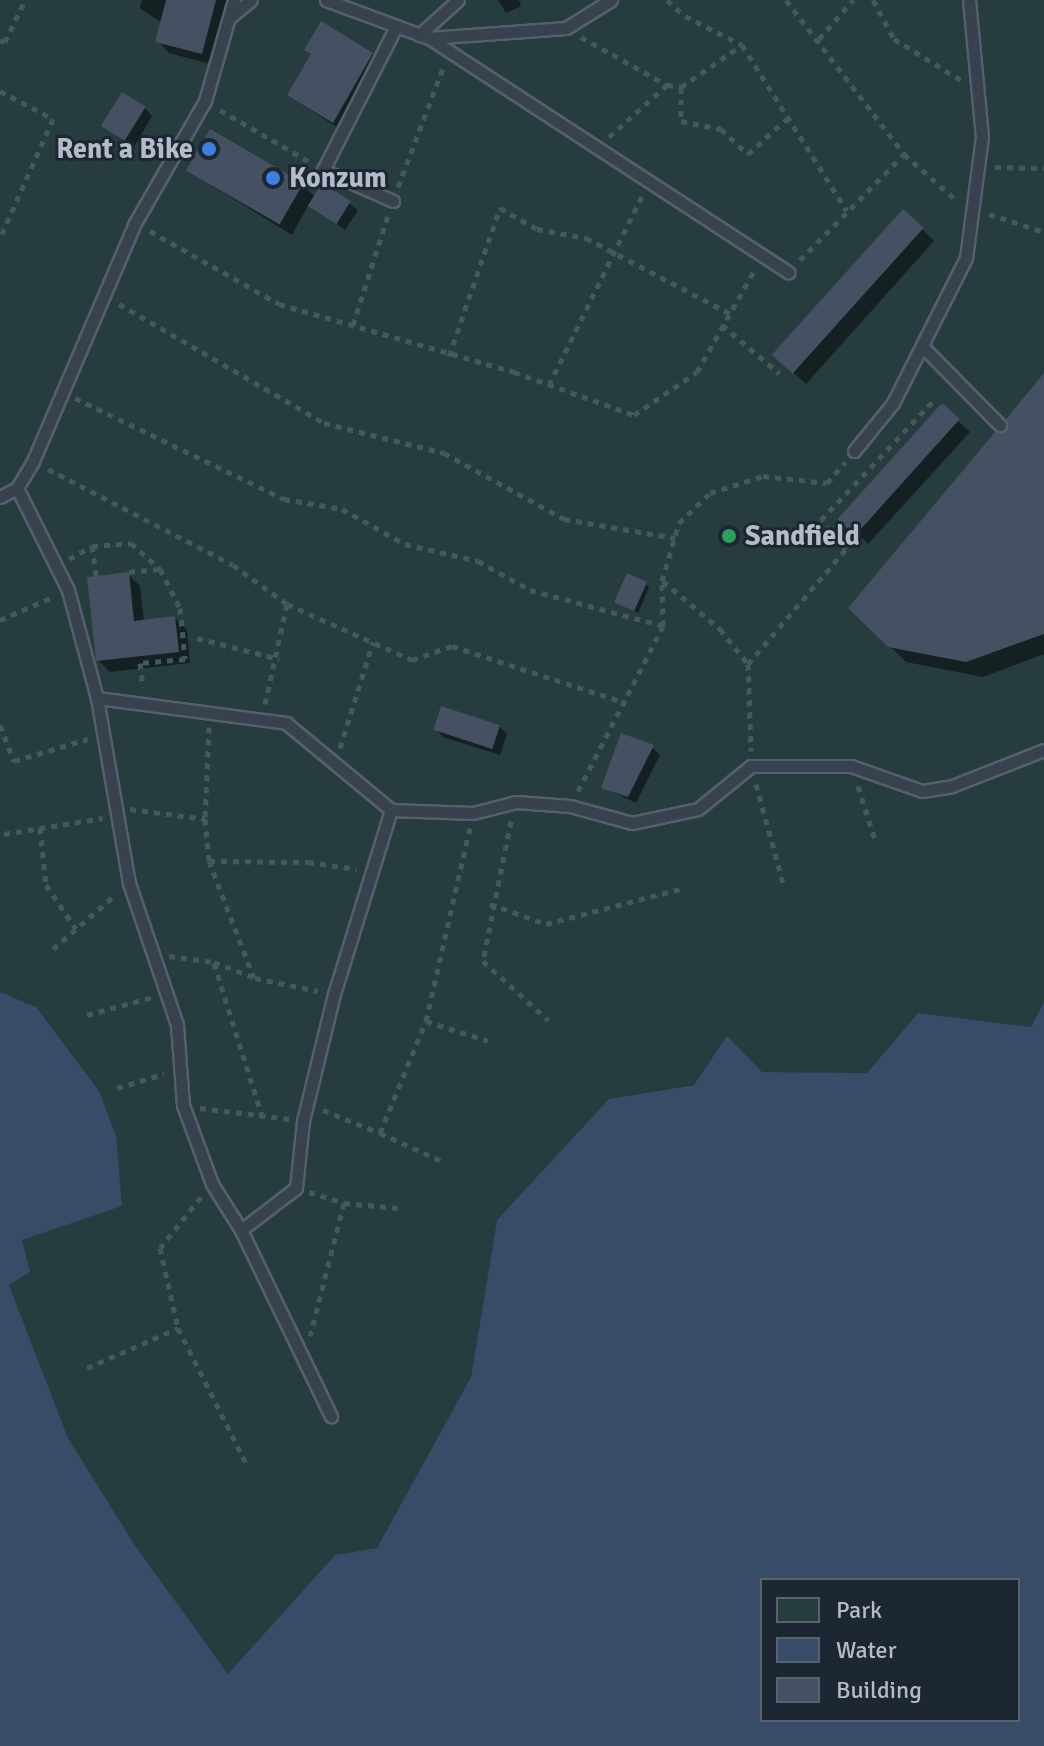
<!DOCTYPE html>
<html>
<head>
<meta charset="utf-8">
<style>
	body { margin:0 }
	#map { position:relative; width:1044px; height:1746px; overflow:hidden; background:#242f3e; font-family:Signika,sans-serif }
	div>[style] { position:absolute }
	.green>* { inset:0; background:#263c3f }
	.water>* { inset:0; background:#394c67 }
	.shadow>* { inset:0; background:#0007 }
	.building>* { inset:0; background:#455162; transform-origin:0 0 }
	.path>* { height:5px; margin-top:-2.5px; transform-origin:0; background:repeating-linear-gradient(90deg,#44595c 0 6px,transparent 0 12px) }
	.roads { filter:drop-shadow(2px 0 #565f6c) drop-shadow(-2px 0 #565f6c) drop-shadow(0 2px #565f6c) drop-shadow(0 -2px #565f6c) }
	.service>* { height:11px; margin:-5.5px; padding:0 5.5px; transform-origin:5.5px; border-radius:5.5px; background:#38414e }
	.dots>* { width:22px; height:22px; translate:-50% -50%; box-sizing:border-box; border:4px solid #1d2633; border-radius:50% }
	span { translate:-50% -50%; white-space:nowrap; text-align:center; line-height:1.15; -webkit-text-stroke:6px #1d2633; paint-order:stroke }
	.poi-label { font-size:28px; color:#b4bcc9; font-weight:700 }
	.right { translate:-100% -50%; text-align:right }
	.left { translate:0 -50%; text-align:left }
	.legend { position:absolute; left:760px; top:1578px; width:260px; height:144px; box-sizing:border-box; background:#1d2633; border:2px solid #59626f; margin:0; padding:10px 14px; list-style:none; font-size:24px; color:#b4bcc9 }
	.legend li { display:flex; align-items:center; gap:16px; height:40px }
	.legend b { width:40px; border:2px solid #59626f }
</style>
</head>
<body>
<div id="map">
	<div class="green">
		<i style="clip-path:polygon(0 0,1044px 0,1044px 1002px,1031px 1027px,918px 1013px,867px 1073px,762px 1072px,609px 1099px,497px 1220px,471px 1377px,377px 1548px,335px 1555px,228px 1674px,134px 1544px,68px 1438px,9px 1285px,30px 1272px,21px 1240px,122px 1206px,36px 1007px,0 992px)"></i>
	</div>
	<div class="water">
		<i style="clip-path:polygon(evenodd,0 992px,36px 1007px,99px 1091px,116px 1136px,122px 1206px,22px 1240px,30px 1272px,9px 1285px,68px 1438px,134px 1544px,228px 1674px,335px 1555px,377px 1548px,471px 1377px,497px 1220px,609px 1099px,694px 1085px,727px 1036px,762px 1072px,867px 1073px,918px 1013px,1031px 1027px,1044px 1002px,1044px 1746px,0 1746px,0 992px,762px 1580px,1018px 1580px,1018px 1720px,762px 1720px,762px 1580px)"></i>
	</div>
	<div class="shadow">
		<i style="clip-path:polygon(142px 0,231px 0,214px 65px,169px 53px,158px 41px,162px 23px,140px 8px)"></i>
		<i style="clip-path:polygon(498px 0,519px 0,521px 6px,506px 13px)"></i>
		<i style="clip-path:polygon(306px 50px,372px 54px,384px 66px,345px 133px,289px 95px,313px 56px)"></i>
		<i style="clip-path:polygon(145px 108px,152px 116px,134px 147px,104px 126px)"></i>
		<i style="clip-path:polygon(188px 171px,302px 184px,315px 197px,323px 185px,358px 210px,345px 230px,309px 204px,292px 235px)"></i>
		<i style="clip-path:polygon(922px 229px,934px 241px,806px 384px,787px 367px)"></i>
		<i style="clip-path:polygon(1044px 376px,1044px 654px,983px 677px,906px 662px,851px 608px,1009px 432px)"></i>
		<i style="clip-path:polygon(942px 406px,970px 432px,868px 544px,852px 529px)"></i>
		<i style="clip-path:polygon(128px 574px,140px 586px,144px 622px,175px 618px,187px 630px,190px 663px,110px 672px,98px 660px)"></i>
		<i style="clip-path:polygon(646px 584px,649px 587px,638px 613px,616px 602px)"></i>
		<i style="clip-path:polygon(499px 726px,507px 734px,500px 755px,443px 737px,436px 729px)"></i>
		<i style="clip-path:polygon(652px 747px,660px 755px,636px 803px,603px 787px)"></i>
	</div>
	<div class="building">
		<i style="clip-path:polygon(166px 0,216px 0,202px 54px,155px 42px)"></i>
		<i style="clip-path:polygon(321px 21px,373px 53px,333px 123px,287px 95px,311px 54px,304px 50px)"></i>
		<i style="left:122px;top:92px;width:28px;height:40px;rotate:32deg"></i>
		<i style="left:210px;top:129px;width:108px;height:48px;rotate:30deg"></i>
		<i style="left:322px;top:183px;width:34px;height:27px;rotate:32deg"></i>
		<i style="left:903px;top:209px;width:28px;height:196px;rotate:42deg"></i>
		<i style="clip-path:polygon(1044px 373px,1044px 634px,966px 662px,888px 647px,848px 608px,995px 432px,1006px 430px,1006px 419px)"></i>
		<i style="left:942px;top:403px;width:24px;height:156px;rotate:42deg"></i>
		<i style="clip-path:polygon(129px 572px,134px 621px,175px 616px,179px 652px,96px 661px,87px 577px)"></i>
		<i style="left:627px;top:573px;width:22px;height:32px;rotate:24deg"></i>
		<i style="left:441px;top:706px;width:62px;height:25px;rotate:18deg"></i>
		<i style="clip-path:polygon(621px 733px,654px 745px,628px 797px,601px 788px)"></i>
	</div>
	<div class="path">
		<i style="left:667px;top:0;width:24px;rotate:42deg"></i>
		<i style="left:685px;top:16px;width:64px;rotate:27deg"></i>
		<i style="left:742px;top:45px;width:196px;rotate:57.7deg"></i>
		<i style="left:786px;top:0;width:194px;rotate:52.5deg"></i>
		<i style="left:904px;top:154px;width:69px;rotate:41.5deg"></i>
		<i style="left:873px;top:0;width:44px;rotate:61.7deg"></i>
		<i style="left:894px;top:39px;width:79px;rotate:31.5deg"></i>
		<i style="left:581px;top:37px;width:98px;rotate:29.2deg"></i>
		<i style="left:667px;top:85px;width:14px;rotate:8deg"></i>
		<i style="left:681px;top:87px;width:34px;rotate:90deg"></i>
		<i style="left:681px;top:121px;width:41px;rotate:11.3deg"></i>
		<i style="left:721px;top:129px;width:37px;rotate:43deg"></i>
		<i style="left:748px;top:154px;width:54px;rotate:-42deg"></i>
		<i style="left:819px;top:39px;width:52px;rotate:-48.9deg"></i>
		<i style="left:0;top:40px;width:5px;rotate:22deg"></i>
		<i style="left:5px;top:42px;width:47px;rotate:-64.5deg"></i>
		<i style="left:681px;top:87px;width:74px;rotate:-34.5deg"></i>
		<i style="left:0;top:91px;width:60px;rotate:27.8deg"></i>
		<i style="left:53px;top:119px;width:130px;rotate:114deg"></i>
		<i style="left:220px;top:110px;width:102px;rotate:30.1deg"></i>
		<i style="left:609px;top:137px;width:78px;rotate:-41.9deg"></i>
		<i style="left:995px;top:167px;width:49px;rotate:1.2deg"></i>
		<i style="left:398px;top:187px;width:130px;rotate:-69.3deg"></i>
		<i style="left:989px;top:214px;width:58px;rotate:18.1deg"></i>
		<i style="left:150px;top:231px;width:148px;rotate:29.5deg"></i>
		<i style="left:279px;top:304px;width:245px;rotate:16.1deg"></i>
		<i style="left:514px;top:372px;width:127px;rotate:19.7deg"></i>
		<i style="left:634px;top:415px;width:76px;rotate:-34.3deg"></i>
		<i style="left:697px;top:372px;width:116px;rotate:-60.6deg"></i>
		<i style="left:800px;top:260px;width:148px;rotate:-45.5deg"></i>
		<i style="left:119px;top:304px;width:237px;rotate:30.1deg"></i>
		<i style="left:324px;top:423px;width:124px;rotate:14deg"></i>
		<i style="left:444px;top:453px;width:137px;rotate:28.8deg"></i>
		<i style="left:564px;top:519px;width:113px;rotate:9.7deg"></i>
		<i style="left:353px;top:325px;width:115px;rotate:-72.3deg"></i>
		<i style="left:722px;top:325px;width:75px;rotate:40.1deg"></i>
		<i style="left:449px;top:356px;width:157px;rotate:-71deg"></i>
		<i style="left:500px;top:208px;width:43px;rotate:29.6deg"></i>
		<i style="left:537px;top:229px;width:50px;rotate:10.4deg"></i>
		<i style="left:586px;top:238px;width:164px;rotate:27.7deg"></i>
		<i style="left:549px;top:385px;width:213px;rotate:-63.8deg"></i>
		<i style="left:75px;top:398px;width:232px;rotate:25.8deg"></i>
		<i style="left:284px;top:499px;width:59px;rotate:9.8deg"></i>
		<i style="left:342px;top:509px;width:72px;rotate:29.1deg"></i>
		<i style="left:405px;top:544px;width:75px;rotate:13.1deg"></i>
		<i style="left:478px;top:561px;width:60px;rotate:29.1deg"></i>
		<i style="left:530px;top:590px;width:138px;rotate:15.1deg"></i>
		<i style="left:48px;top:469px;width:208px;rotate:27.4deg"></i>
		<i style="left:233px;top:565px;width:67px;rotate:35.8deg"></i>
		<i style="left:287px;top:604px;width:137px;rotate:24.1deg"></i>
		<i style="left:412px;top:660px;width:42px;rotate:-19.3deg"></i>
		<i style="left:452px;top:646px;width:183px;rotate:18.1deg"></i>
		<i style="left:92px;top:546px;width:30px;rotate:82deg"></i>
		<i style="left:69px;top:559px;width:26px;rotate:-29deg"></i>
		<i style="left:92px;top:546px;width:39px;rotate:-4deg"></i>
		<i style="left:131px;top:543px;width:39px;rotate:42deg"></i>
		<i style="left:160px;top:569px;width:44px;rotate:62.9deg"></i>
		<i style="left:180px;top:608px;width:51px;rotate:84.4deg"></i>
		<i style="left:185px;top:659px;width:45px;rotate:174.9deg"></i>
		<i style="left:140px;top:663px;width:24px;rotate:83deg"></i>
		<i style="left:129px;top:572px;width:30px;rotate:-6deg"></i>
		<i style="left:663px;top:581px;width:75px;rotate:40.1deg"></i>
		<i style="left:720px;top:629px;width:45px;rotate:51.3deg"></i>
		<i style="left:748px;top:664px;width:87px;rotate:88deg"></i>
		<i style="left:0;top:620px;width:58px;rotate:-23.5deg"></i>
		<i style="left:197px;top:638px;width:85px;rotate:14.4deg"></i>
		<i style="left:748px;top:664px;width:151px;rotate:-49.6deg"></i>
		<i style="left:846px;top:549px;width:38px;rotate:-131deg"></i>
		<i style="left:821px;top:520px;width:163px;rotate:-46.7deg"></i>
		<i style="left:265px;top:704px;width:102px;rotate:-77.6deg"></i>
		<i style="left:0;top:725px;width:39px;rotate:69deg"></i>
		<i style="left:14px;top:761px;width:77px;rotate:-16.6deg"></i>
		<i style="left:209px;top:727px;width:92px;rotate:92.5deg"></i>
		<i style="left:205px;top:819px;width:42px;rotate:84.6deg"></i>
		<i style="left:209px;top:861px;width:99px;rotate:0.6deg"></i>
		<i style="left:308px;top:862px;width:49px;rotate:8.3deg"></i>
		<i style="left:340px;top:748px;width:111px;rotate:-72.7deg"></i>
		<i style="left:756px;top:784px;width:103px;rotate:74.7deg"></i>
		<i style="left:858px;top:786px;width:60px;rotate:72.5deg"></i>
		<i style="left:578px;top:791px;width:186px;rotate:-62.7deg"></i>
		<i style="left:663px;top:626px;width:45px;rotate:-91.3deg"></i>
		<i style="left:662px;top:581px;width:60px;rotate:-73.7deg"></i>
		<i style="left:679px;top:523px;width:43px;rotate:-44.1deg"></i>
		<i style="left:710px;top:493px;width:56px;rotate:-17.8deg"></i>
		<i style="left:763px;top:476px;width:64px;rotate:6.2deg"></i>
		<i style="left:827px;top:483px;width:28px;rotate:-49deg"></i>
		<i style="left:130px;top:809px;width:76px;rotate:7.6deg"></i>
		<i style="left:511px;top:821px;width:143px;rotate:101.3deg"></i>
		<i style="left:483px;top:961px;width:88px;rotate:42.2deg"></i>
		<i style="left:40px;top:828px;width:57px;rotate:84deg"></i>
		<i style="left:46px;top:885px;width:53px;rotate:55.7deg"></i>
		<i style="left:4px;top:834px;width:100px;rotate:-9.2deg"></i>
		<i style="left:209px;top:861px;width:125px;rotate:69deg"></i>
		<i style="left:490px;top:904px;width:59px;rotate:19.7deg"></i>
		<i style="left:546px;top:924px;width:143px;rotate:-14.6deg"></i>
		<i style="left:53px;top:949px;width:84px;rotate:-41.1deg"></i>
		<i style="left:169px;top:956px;width:45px;rotate:7.6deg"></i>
		<i style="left:214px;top:962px;width:44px;rotate:21.3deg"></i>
		<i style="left:255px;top:978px;width:64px;rotate:11.7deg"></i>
		<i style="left:214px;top:963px;width:160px;rotate:72.6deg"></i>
		<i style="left:87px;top:1015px;width:68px;rotate:-15.3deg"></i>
		<i style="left:426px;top:1021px;width:65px;rotate:17.9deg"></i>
		<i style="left:117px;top:1088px;width:49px;rotate:-16.6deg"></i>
		<i style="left:200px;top:1108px;width:90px;rotate:7deg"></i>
		<i style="left:323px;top:1110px;width:61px;rotate:22deg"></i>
		<i style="left:380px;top:1133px;width:121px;rotate:-67.7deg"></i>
		<i style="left:426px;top:1021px;width:199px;rotate:-77.2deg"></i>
		<i style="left:380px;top:1133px;width:70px;rotate:24.4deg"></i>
		<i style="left:309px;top:1192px;width:37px;rotate:17deg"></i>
		<i style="left:344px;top:1203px;width:137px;rotate:104.3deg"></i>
		<i style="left:201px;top:1197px;width:65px;rotate:128.8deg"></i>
		<i style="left:160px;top:1248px;width:82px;rotate:77.3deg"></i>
		<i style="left:178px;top:1328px;width:151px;rotate:63.3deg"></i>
		<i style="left:344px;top:1203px;width:54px;rotate:5.3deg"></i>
		<i style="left:87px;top:1368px;width:99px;rotate:-23.7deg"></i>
	</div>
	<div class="roads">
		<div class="service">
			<i style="left:326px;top:0;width:110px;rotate:20.3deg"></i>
			<i style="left:429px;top:38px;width:137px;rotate:-4.2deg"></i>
			<i style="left:566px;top:28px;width:53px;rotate:-31.9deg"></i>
			<i style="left:230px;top:17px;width:27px;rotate:-39deg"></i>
			<i style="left:419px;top:35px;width:52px;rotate:-41.9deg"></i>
			<i style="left:429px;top:38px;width:429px;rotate:33.1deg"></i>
			<i style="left:393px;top:201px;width:77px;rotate:-156.1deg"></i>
			<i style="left:323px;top:170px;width:161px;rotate:-63deg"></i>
			<i style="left:922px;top:346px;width:111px;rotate:45.4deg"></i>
			<i style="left:854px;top:451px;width:62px;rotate:-50.9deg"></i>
			<i style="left:893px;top:403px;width:162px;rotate:-63.3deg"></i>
			<i style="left:966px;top:258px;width:122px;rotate:-82.5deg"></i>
			<i style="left:982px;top:137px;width:138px;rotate:-95.4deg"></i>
			<i style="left:17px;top:488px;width:114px;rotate:63.4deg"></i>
			<i style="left:68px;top:590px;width:112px;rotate:75deg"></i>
			<i style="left:97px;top:698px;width:188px;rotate:80.2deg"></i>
			<i style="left:129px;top:883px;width:150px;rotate:71.3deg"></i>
			<i style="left:177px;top:1025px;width:80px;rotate:85.7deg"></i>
			<i style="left:183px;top:1105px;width:84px;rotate:69.8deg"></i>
			<i style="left:212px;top:1184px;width:54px;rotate:57.8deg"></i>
			<i style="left:241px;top:1230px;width:207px;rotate:64.2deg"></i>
			<i style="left:0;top:497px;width:19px;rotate:-28deg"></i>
			<i style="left:17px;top:488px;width:31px;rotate:-59deg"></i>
			<i style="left:33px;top:461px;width:259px;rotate:-66.8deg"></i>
			<i style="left:135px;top:223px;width:141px;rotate:-60.2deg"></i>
			<i style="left:205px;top:101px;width:105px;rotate:-74deg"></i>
			<i style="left:97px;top:698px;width:191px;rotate:7.5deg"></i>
			<i style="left:286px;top:723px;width:136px;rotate:39.6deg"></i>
			<i style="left:391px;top:810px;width:82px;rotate:2.1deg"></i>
			<i style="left:473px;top:813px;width:44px;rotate:-14.3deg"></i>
			<i style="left:516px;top:802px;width:54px;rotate:4.2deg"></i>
			<i style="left:570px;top:806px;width:64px;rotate:15.3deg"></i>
			<i style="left:632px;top:823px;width:67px;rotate:-12deg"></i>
			<i style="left:698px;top:809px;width:68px;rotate:-39.1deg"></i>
			<i style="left:751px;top:766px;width:100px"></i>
			<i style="left:851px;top:766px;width:75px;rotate:19.4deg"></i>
			<i style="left:922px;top:791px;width:30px;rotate:-9deg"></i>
			<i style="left:952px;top:786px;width:99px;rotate:-21.4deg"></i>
			<i style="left:241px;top:1230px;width:69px;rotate:-37.4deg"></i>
			<i style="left:296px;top:1188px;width:67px;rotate:-84deg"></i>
			<i style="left:303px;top:1121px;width:131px;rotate:-76.3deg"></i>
			<i style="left:334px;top:994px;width:193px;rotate:-72.8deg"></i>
		</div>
	</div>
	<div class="dots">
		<i style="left:209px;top:149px;background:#3f7fe0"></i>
		<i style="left:273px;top:178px;background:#3f7fe0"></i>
		<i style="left:729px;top:536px;background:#2e9e5b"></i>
	</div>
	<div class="poi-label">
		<span class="right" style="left:193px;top:149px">Rent a Bike</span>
		<span class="left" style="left:289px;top:178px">Konzum</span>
		<span class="left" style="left:745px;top:536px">Sandfield</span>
	</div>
	<ul class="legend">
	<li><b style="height:22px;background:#263c3f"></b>Park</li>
	<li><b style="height:22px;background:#394c67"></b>Water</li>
	<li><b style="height:22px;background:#455162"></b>Building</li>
	</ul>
</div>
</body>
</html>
